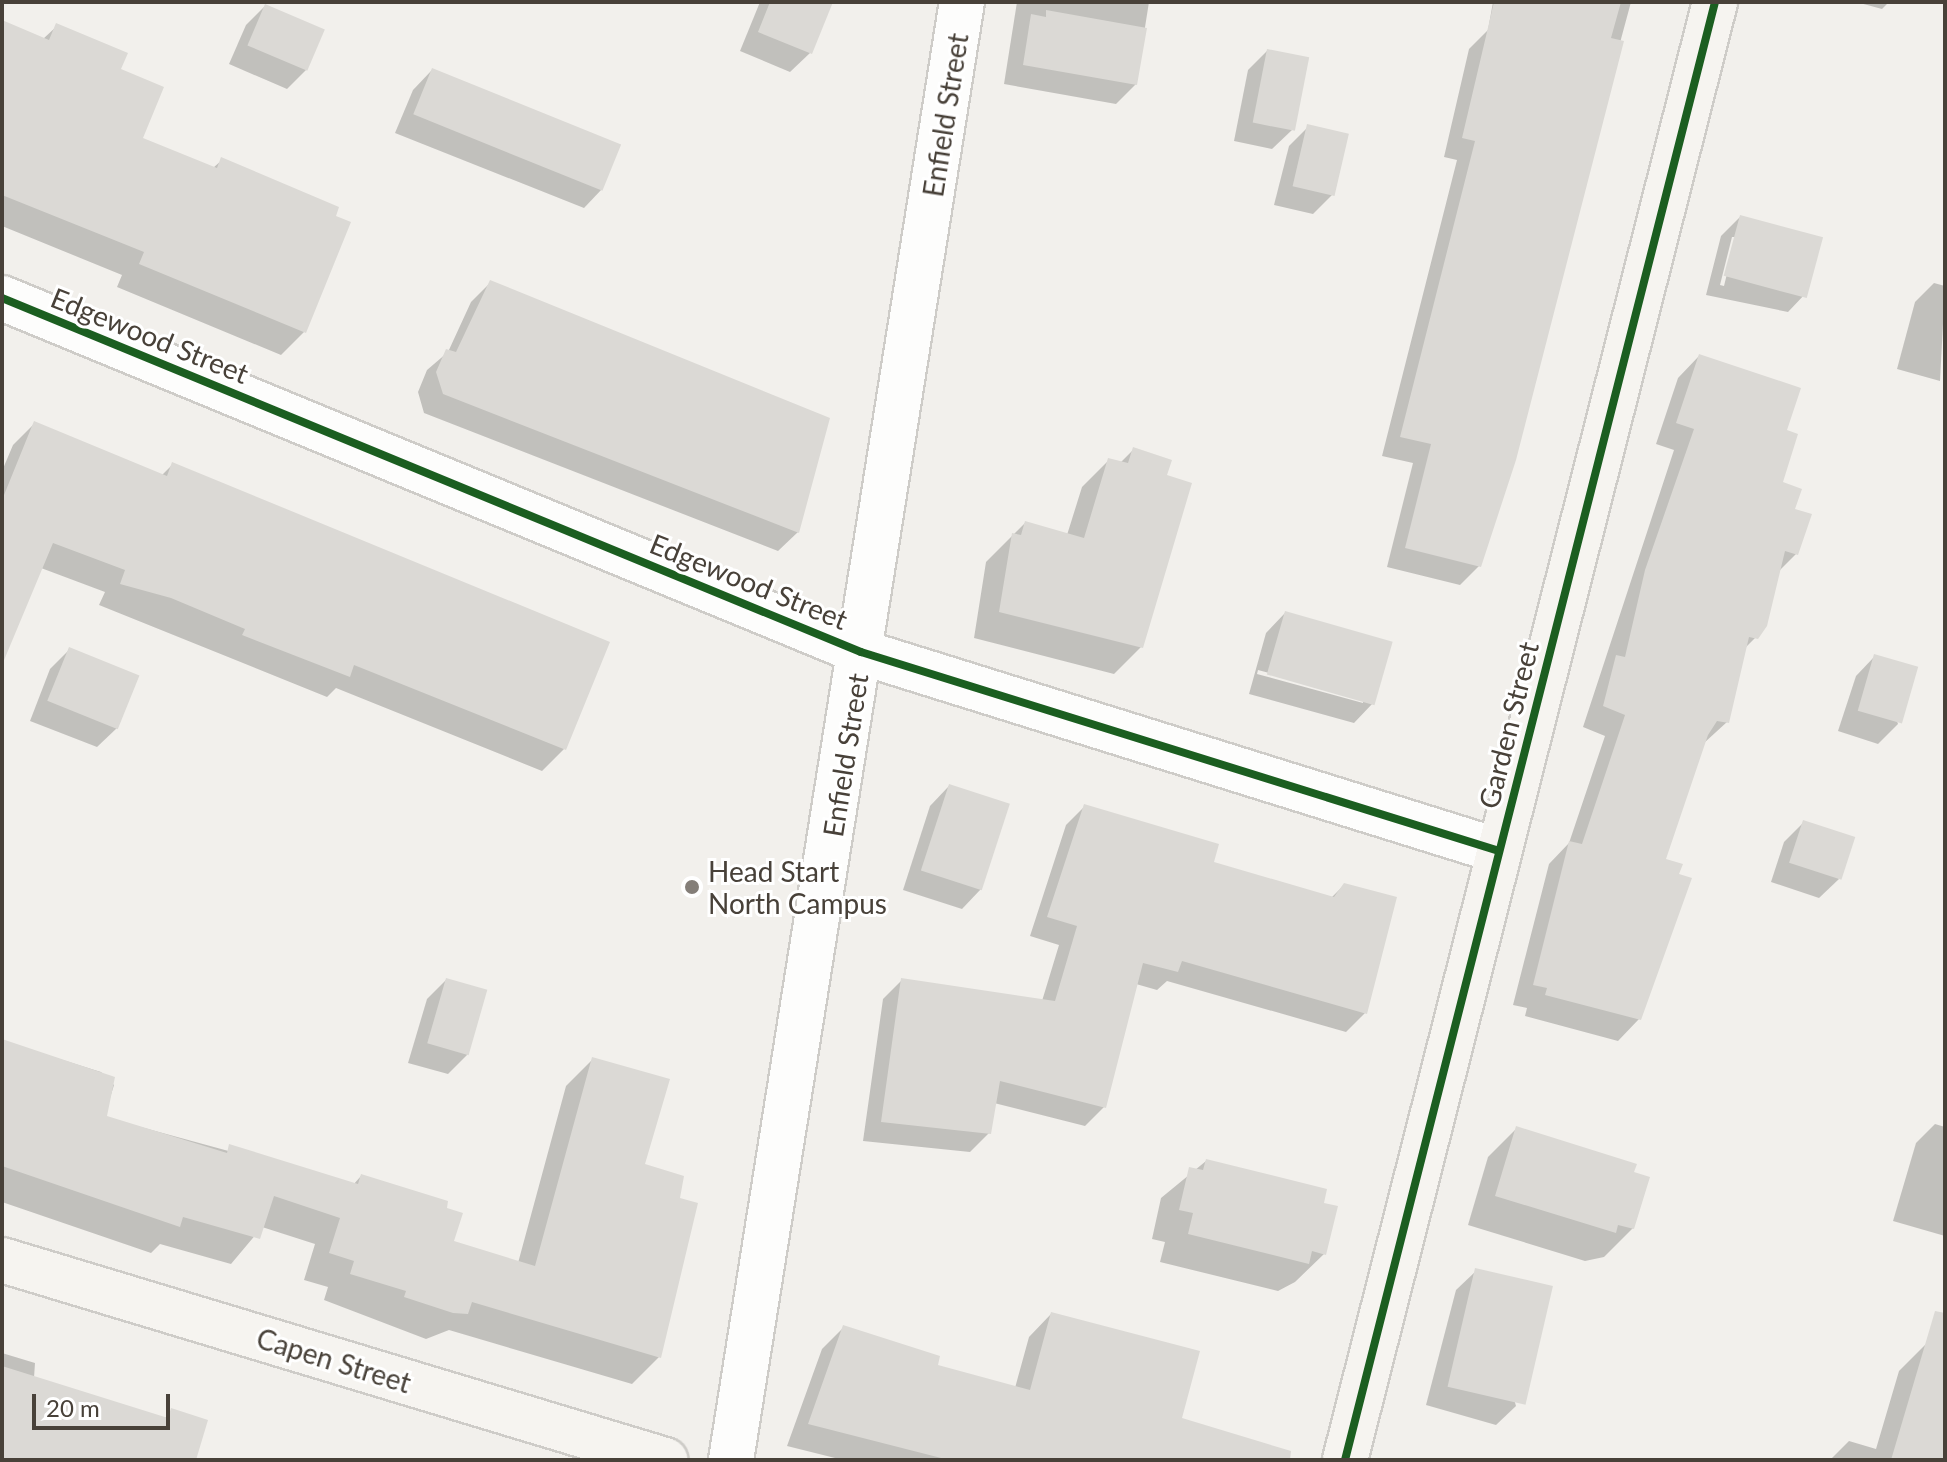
<!DOCTYPE html>
<html>
<head>
<meta charset="utf-8">
<style>
	body { margin:0 }
	#map { position:relative; width:1947px; height:1462px; overflow:hidden; background:#f2f0ec; font-family:Lato,sans-serif }
	div>[style] { position:absolute }
	.shadow>* { inset:0; background:#0003 }
	.building>* { inset:0; background:#dbd9d5; transform-origin:0 0 }
	.roads { filter:drop-shadow(2px 0 #ceccc8) drop-shadow(-2px 0 #ceccc8) drop-shadow(0 2px #ceccc8) drop-shadow(0 -2px #ceccc8) }
	.street>* { height:44px; margin:-22px; padding:0 22px; transform-origin:22px; border-radius:22px; background:#fdfdfc }
	.secondary>* { height:44px; margin:-22px; padding:0 22px; transform-origin:22px; border-radius:22px; background:#f6f4f0 }
	.cycleway>* { height:8px; margin:-4px; padding:0 4px; transform-origin:4px; border-radius:4px; background:#1b5e20 }
	.dots>* { width:22px; height:22px; translate:-50% -50%; box-sizing:border-box; border:4px solid #fff; border-radius:50% }
	span { translate:-50% -50%; white-space:nowrap; text-align:center; line-height:1.15; -webkit-text-stroke:6px #fff; paint-order:stroke }
	.street-label { font-size:28px; color:#484139 }
	.poi-label { font-size:28px; color:#484139 }
	.left { translate:0 -50%; text-align:left }
	.frame { position:absolute; inset:0; border:4px solid #484139; pointer-events:none }
	.scale { position:absolute; left:32px; top:1394px; width:138px; height:36px; box-sizing:border-box; border:4px solid #484139; border-top:0; padding-left:10px; font-size:24px; line-height:28px; white-space:nowrap; color:#484139; -webkit-text-stroke:6px #fff; paint-order:stroke }
</style>
</head>
<body>
<div id="map">
	<div class="shadow">
		<i style="clip-path:polygon(760px 2px,831px 2px,810px 53px,790px 72px,740px 51px)"></i>
		<i style="clip-path:polygon(1017px 2px,1149px 2px,1136px 84px,1116px 104px,1004px 84px)"></i>
		<i style="clip-path:polygon(1493px 2px,1631px 2px,1479px 566px,1460px 585px,1387px 567px,1413px 463px,1382px 456px,1457px 160px,1444px 157px,1469px 49px,1488px 30px)"></i>
		<i style="clip-path:polygon(1856px 2px,1889px 2px,1882px 9px)"></i>
		<i style="clip-path:polygon(265px 6px,306px 70px,287px 89px,229px 64px,246px 25px)"></i>
		<i style="clip-path:polygon(57px 26px,118px 70px,140px 139px,213px 168px,222px 160px,348px 224px,304px 332px,281px 355px,117px 287px,122px 275px,2px 226px,2px 31px,43px 39px)"></i>
		<i style="clip-path:polygon(1267px 51px,1292px 130px,1272px 149px,1234px 141px,1248px 70px)"></i>
		<i style="clip-path:polygon(432px 70px,603px 188px,584px 208px,395px 133px,413px 90px)"></i>
		<i style="clip-path:polygon(1308px 127px,1332px 195px,1313px 214px,1274px 205px,1289px 146px)"></i>
		<i style="clip-path:polygon(evenodd,1740px 217px,1807px 292px,1788px 312px,1706px 295px,1721px 236px,1740px 217px,1732px 237px,1736px 237px,1724px 286px,1720px 285px,1732px 237px)"></i>
		<i style="clip-path:polygon(491px 282px,798px 532px,778px 551px,424px 413px,418px 392px,427px 370px,448px 352px,471px 302px)"></i>
		<i style="clip-path:polygon(1934px 283px,1945px 286px,1940px 381px,1897px 369px,1915px 302px)"></i>
		<i style="clip-path:polygon(1699px 356px,1784px 431px,1780px 483px,1792px 510px,1796px 554px,1778px 572px,1756px 637px,1744px 649px,1727px 722px,1704px 743px,1664px 860px,1639px 1019px,1618px 1041px,1525px 1016px,1527px 1008px,1513px 1005px,1549px 864px,1569px 843px,1605px 736px,1583px 727px,1674px 450px,1656px 444px,1678px 378px)"></i>
		<i style="clip-path:polygon(34px 424px,161px 476px,173px 464px,607px 643px,564px 749px,542px 771px,336px 688px,327px 697px,99px 605px,105px 592px,41px 568px,2px 650px,2px 471px,13px 445px)"></i>
		<i style="clip-path:polygon(1133px 450px,1165px 476px,1141px 647px,1114px 674px,974px 638px,986px 562px,1025px 523px,1067px 535px,1082px 487px,1109px 460px,1120px 463px)"></i>
		<i style="clip-path:polygon(evenodd,1285px 613px,1373px 703px,1354px 723px,1249px 694px,1266px 633px,1285px 613px,1258px 670px,1363px 699px,1363px 703px,1257px 674px,1258px 670px)"></i>
		<i style="clip-path:polygon(70px 649px,117px 728px,97px 747px,30px 721px,50px 669px)"></i>
		<i style="clip-path:polygon(1875px 656px,1898px 724px,1878px 744px,1838px 731px,1856px 676px)"></i>
		<i style="clip-path:polygon(949px 786px,981px 889px,962px 909px,903px 890px,930px 806px)"></i>
		<i style="clip-path:polygon(1085px 806px,1211px 863px,1331px 898px,1344px 885px,1365px 1013px,1346px 1032px,1167px 981px,1157px 990px,1136px 984px,1104px 1107px,1085px 1126px,994px 1103px,989px 1133px,970px 1152px,863px 1141px,883px 999px,902px 980px,1042px 1001px,1059px 945px,1030px 936px,1066px 825px)"></i>
		<i style="clip-path:polygon(1804px 822px,1839px 879px,1819px 898px,1771px 882px,1784px 842px)"></i>
		<i style="clip-path:polygon(446px 980px,467px 1055px,448px 1074px,408px 1063px,427px 999px)"></i>
		<i style="clip-path:polygon(2px 1041px,101px 1072px,114px 1085px,104px 1117px,353px 1185px,361px 1176px,452px 1242px,518px 1263px,566px 1086px,593px 1059px,643px 1166px,659px 1357px,632px 1384px,449px 1330px,426px 1339px,324px 1300px,328px 1287px,304px 1280px,315px 1244px,262px 1227px,231px 1264px,160px 1244px,151px 1253px,2px 1202px)"></i>
		<i style="clip-path:polygon(1935px 1124px,1945px 1127px,1945px 1236px,1893px 1221px,1916px 1143px)"></i>
		<i style="clip-path:polygon(1517px 1128px,1633px 1228px,1604px 1257px,1585px 1261px,1468px 1225px,1488px 1157px)"></i>
		<i style="clip-path:polygon(1206px 1161px,1322px 1205px,1324px 1254px,1295px 1282px,1278px 1291px,1160px 1262px,1165px 1242px,1152px 1239px,1161px 1198px)"></i>
		<i style="clip-path:polygon(1476px 1271px,1516px 1406px,1496px 1425px,1426px 1405px,1456px 1290px)"></i>
		<i style="clip-path:polygon(1051px 1314px,1180px 1419px,1253px 1460px,843px 1460px,787px 1446px,822px 1349px,844px 1327px,935px 1366px,1015px 1388px,1029px 1337px)"></i>
		<i style="clip-path:polygon(1927px 1343px,1945px 1349px,1945px 1460px,1830px 1460px,1849px 1441px,1876px 1449px,1899px 1371px)"></i>
		<i style="clip-path:polygon(2px 1353px,35px 1363px,34px 1378px,164px 1419px,172px 1411px,194px 1460px,2px 1460px)"></i>
	</div>
	<div class="building">
		<i style="clip-path:polygon(770px 2px,833px 2px,812px 54px,758px 32px)"></i>
		<i style="clip-path:polygon(1494px 2px,1621px 2px,1611px 38px,1624px 41px,1516px 460px,1481px 567px,1405px 548px,1431px 444px,1400px 437px,1475px 141px,1462px 138px)"></i>
		<i style="left:265px;top:4px;width:65px;height:45px;rotate:23deg"></i>
		<i style="clip-path:polygon(1046px 10px,1147px 28px,1137px 85px,1023px 65px,1031px 14px,1046px 17px)"></i>
		<i style="clip-path:polygon(2px 20px,49px 40px,56px 23px,128px 53px,121px 69px,164px 87px,143px 138px,217px 168px,221px 157px,339px 207px,336px 216px,351px 222px,306px 333px,139px 264px,144px 252px,2px 195px)"></i>
		<i style="left:1267px;top:49px;width:43px;height:75px;rotate:11deg"></i>
		<i style="left:432px;top:68px;width:204px;height:50px;rotate:22deg"></i>
		<i style="left:1307px;top:124px;width:43px;height:64px;rotate:13deg"></i>
		<i style="left:1740px;top:215px;width:86px;height:63px;rotate:15deg"></i>
		<i style="clip-path:polygon(490px 280px,830px 418px,799px 533px,443px 394px,436px 372px,446px 349px,456px 352px)"></i>
		<i style="clip-path:polygon(1699px 354px,1801px 388px,1787px 430px,1798px 434px,1783px 482px,1802px 489px,1795px 509px,1812px 514px,1798px 555px,1785px 551px,1767px 626px,1758px 639px,1749px 637px,1729px 723px,1717px 721px,1708px 735px,1666px 859px,1683px 864px,1679px 874px,1692px 878px,1641px 1020px,1545px 995px,1547px 988px,1533px 985px,1569px 841px,1582px 844px,1625px 715px,1603px 706px,1616px 655px,1625px 657px,1645px 570px,1694px 429px,1676px 423px)"></i>
		<i style="clip-path:polygon(34px 421px,167px 476px,172px 462px,610px 642px,566px 750px,354px 665px,350px 677px,242px 635px,245px 629px,171px 598px,120px 584px,125px 570px,53px 543px,2px 665px,2px 500px)"></i>
		<i style="clip-path:polygon(1133px 447px,1172px 460px,1167px 475px,1192px 483px,1143px 648px,999px 612px,1012px 533px,1021px 535px,1025px 521px,1084px 538px,1108px 458px,1128px 463px)"></i>
		<i style="left:1285px;top:611px;width:112px;height:66px;rotate:16deg"></i>
		<i style="left:69px;top:647px;width:76px;height:58px;rotate:22deg"></i>
		<i style="left:1874px;top:654px;width:46px;height:59px;rotate:16deg"></i>
		<i style="left:949px;top:784px;width:64px;height:91px;rotate:18deg"></i>
		<i style="clip-path:polygon(1084px 804px,1219px 844px,1214px 862px,1334px 897px,1344px 883px,1397px 897px,1367px 1014px,1182px 961px,1178px 972px,1143px 963px,1106px 1108px,1000px 1081px,991px 1134px,881px 1122px,901px 978px,1055px 1001px,1077px 926px,1047px 917px)"></i>
		<i style="left:1803px;top:820px;width:55px;height:45px;rotate:18deg"></i>
		<i style="left:446px;top:978px;width:43px;height:68px;rotate:16deg"></i>
		<i style="clip-path:polygon(2px 1039px,115px 1077px,107px 1116px,227px 1153px,229px 1144px,358px 1184px,361px 1174px,448px 1201px,447px 1208px,463px 1213px,454px 1241px,535px 1266px,592px 1057px,670px 1079px,645px 1164px,684px 1176px,680px 1198px,698px 1203px,661px 1358px,472px 1302px,468px 1314px,453px 1313px,404px 1297px,406px 1291px,350px 1274px,354px 1261px,329px 1253px,340px 1218px,274px 1196px,260px 1239px,183px 1217px,180px 1227px,2px 1166px)"></i>
		<i style="clip-path:polygon(1516px 1126px,1637px 1164px,1634px 1172px,1650px 1177px,1634px 1229px,1618px 1225px,1616px 1233px,1495px 1196px)"></i>
		<i style="clip-path:polygon(1206px 1159px,1327px 1189px,1324px 1203px,1338px 1206px,1326px 1255px,1312px 1251px,1309px 1264px,1188px 1234px,1193px 1213px,1179px 1210px,1189px 1167px,1203px 1170px)"></i>
		<i style="left:1475px;top:1268px;width:80px;height:122px;rotate:13deg"></i>
		<i style="clip-path:polygon(1935px 1311px,1945px 1313px,1945px 1460px,1891px 1460px)"></i>
		<i style="clip-path:polygon(1051px 1312px,1200px 1351px,1182px 1418px,1291px 1451px,1290px 1460px,949px 1460px,808px 1424px,843px 1325px,940px 1356px,938px 1365px,1030px 1390px)"></i>
		<i style="clip-path:polygon(2px 1366px,168px 1418px,171px 1408px,208px 1420px,196px 1460px,2px 1460px)"></i>
	</div>
	<div class="roads">
		<div class="street">
			<i style="left:2px;top:298px;width:929px;rotate:22.4deg"></i>
			<i style="left:861px;top:652px;width:668px;rotate:17.32deg"></i>
			<i style="left:731px;top:1460px;width:1476px;rotate:-81deg"></i>
		</div>
		<div class="secondary">
			<i style="left:2px;top:1260px;width:693px;rotate:16.79deg"></i>
			<i style="left:1345px;top:1460px;width:1504px;rotate:-75.76deg"></i>
		</div>
	</div>
	<div class="cycleway">
		<i style="left:2px;top:298px;width:929px;rotate:22.4deg"></i>
		<i style="left:861px;top:652px;width:668px;rotate:17.32deg"></i>
		<i style="left:1345px;top:1460px;width:1504px;rotate:-75.76deg"></i>
	</div>
	<div class="dots">
		<i style="left:692px;top:887px;background:#847e78"></i>
	</div>
	<div class="street-label">
		<span style="left:945px;top:115px;rotate:-81deg">Enfield Street</span>
		<span style="left:150px;top:335px;rotate:22deg">Edgewood Street</span>
		<span style="left:749px;top:581px;rotate:22deg">Edgewood Street</span>
		<span style="left:1508px;top:725px;rotate:-76deg">Garden Street</span>
		<span style="left:845px;top:755px;rotate:-81deg">Enfield Street</span>
		<span style="left:334px;top:1360px;rotate:17deg">Capen Street</span>
	</div>
	<div class="poi-label">
		<span class="left" style="left:708px;top:887px">Head Start<br>North Campus</span>
	</div>
	<div class="frame"></div>
	<div class="scale">20 m</div>
</div>
</body>
</html>
